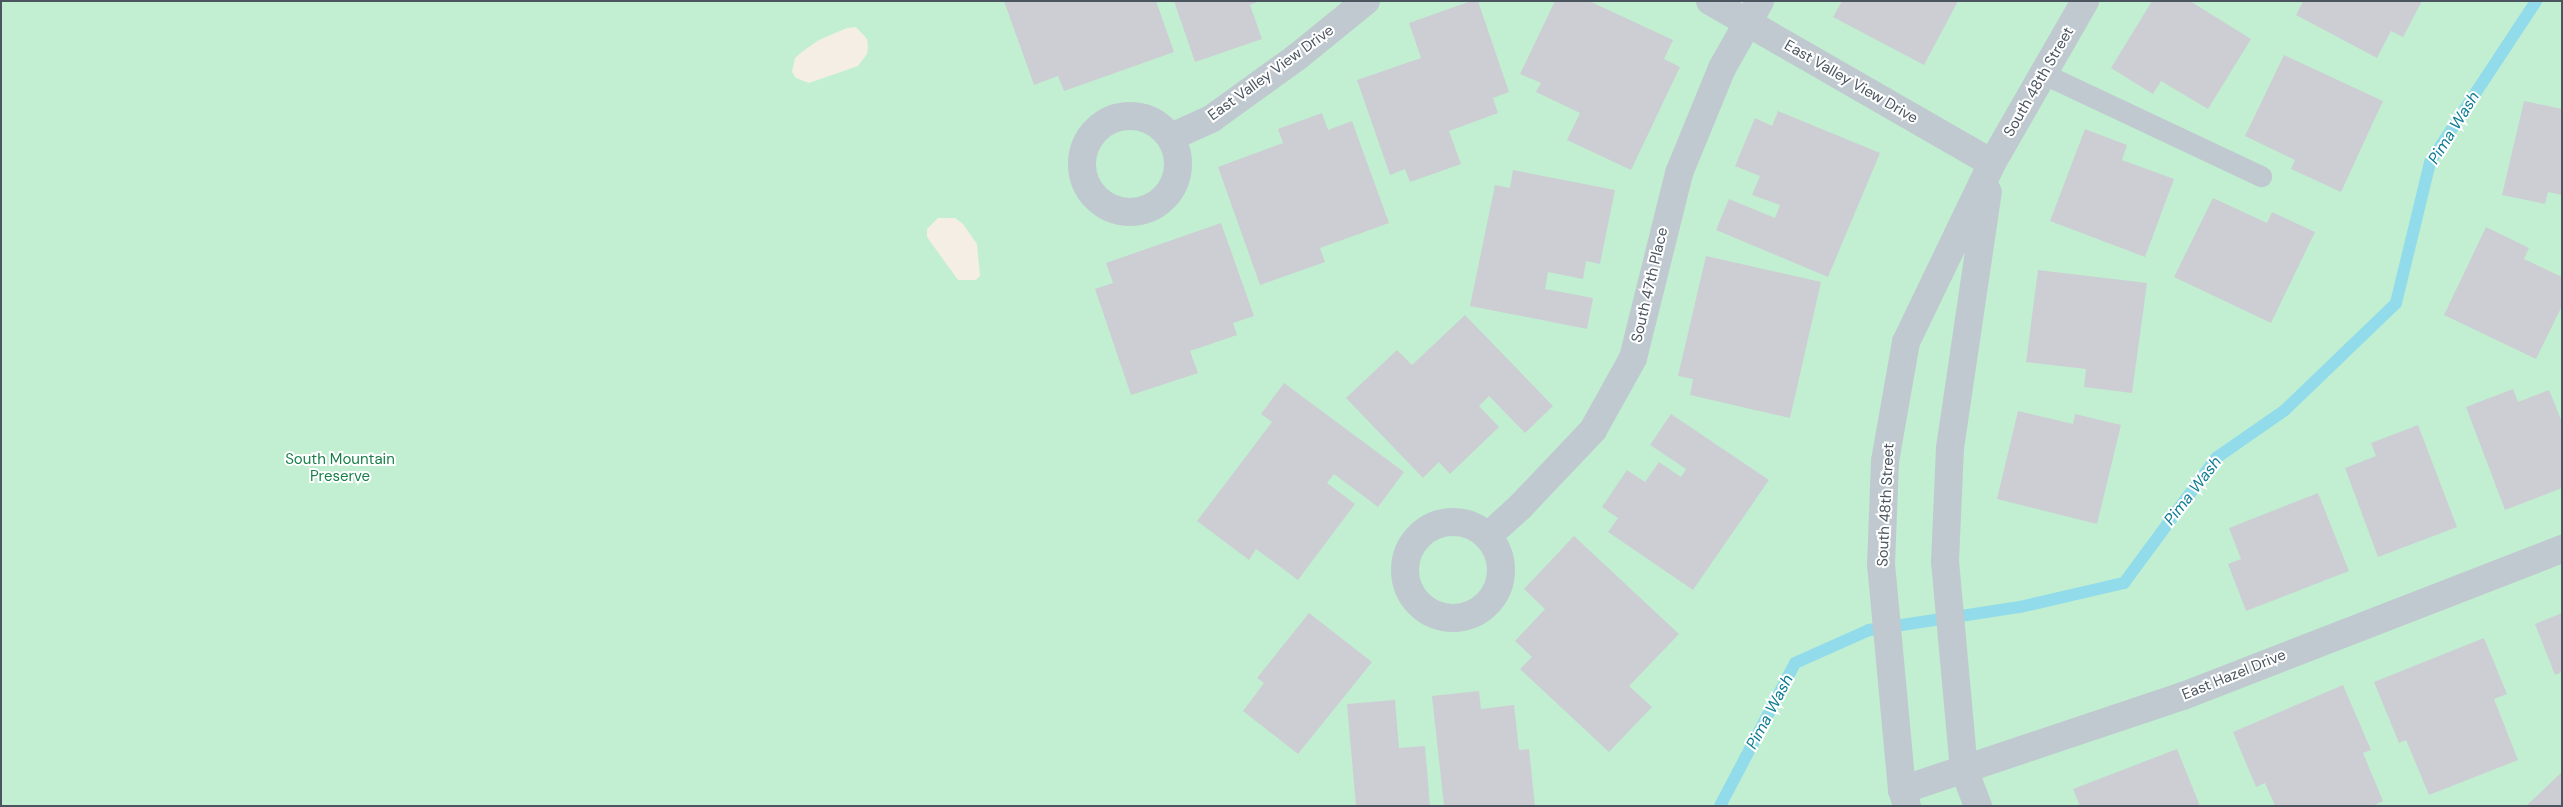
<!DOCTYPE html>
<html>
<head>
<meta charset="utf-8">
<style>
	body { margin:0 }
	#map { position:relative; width:2563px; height:807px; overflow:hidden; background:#f4f2f2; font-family:"DM Sans",sans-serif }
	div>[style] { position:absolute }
	.green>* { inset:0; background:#c2efd2; transform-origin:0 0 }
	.sand>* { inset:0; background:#f4eee4 }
	.stream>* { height:12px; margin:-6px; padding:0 6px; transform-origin:6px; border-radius:6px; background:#91dbea }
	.building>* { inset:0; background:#ccced4 }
	.lane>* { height:21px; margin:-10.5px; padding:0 10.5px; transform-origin:10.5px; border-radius:10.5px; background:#c0c9d0 }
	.street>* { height:28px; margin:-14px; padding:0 14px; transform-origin:14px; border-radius:14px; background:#c0c9d0 }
	.street>.ring { margin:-14px; padding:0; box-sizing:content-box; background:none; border:28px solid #c0c9d0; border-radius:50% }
	span { translate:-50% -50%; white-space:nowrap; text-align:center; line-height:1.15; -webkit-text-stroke:4px #fff; paint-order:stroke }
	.street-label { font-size:15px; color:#4a555f }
	.park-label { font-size:15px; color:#1a804a }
	.water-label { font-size:16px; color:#107d94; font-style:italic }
	.frame { position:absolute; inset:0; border:2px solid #4a555f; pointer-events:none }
</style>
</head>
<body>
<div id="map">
	<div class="green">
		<i style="left:1px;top:1px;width:2561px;height:805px"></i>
	</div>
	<div class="sand">
		<i style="clip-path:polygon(856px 27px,867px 39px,868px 47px,867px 54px,858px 66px,809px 83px,796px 78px,792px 72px,795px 58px,803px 51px,819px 40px,847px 28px)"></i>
		<i style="clip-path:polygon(938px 218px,955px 218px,963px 224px,977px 244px,980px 276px,976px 280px,958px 280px,927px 237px,927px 229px)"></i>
	</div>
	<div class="stream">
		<i style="left:1720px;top:806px;width:161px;rotate:-62.3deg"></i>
		<i style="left:1795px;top:663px;width:81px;rotate:-24deg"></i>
		<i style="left:1869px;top:630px;width:153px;rotate:-8.7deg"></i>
		<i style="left:2020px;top:607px;width:107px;rotate:-13deg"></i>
		<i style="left:2124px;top:583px;width:155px;rotate:-53.6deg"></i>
		<i style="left:2216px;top:458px;width:84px;rotate:-34.8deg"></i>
		<i style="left:2285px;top:410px;width:154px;rotate:-43.9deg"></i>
		<i style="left:2396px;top:303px;width:145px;rotate:-76.4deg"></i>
		<i style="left:2430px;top:162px;width:193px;rotate:-56.6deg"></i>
	</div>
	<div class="building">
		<i style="clip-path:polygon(1004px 1px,1156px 1px,1174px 52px,1064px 91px,1058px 76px,1034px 85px)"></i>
		<i style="clip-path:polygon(1174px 1px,1260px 1px,1250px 5px,1262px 39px,1195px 62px)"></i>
		<i style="clip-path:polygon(1471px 1px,1478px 1px,1509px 92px,1493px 98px,1498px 113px,1449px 131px,1461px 164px,1410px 182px,1405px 169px,1390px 175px,1357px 80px,1421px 58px,1409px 23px)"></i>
		<i style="clip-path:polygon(1555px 1px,1589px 1px,1673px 40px,1664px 59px,1680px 67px,1631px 170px,1567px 140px,1580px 113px,1536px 92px,1541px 83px,1520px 74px)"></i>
		<i style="clip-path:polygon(1842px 1px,1958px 1px,1924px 65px,1833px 17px)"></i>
		<i style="clip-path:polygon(2152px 1px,2190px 1px,2251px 39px,2208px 109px,2161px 81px,2153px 94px,2111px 68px)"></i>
		<i style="clip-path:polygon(2303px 1px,2422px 1px,2403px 37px,2391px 31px,2377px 58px,2296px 15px)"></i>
		<i style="clip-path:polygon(2284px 55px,2383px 101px,2341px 192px,2291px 169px,2295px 160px,2245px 136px)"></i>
		<i style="clip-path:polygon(2524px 101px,2562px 109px,2562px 195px,2548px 192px,2545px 204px,2502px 195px)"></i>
		<i style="clip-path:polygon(1778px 111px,1880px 153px,1828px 277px,1716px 230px,1729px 199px,1775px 218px,1780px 205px,1752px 195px,1760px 176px,1735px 166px,1755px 118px,1772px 126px)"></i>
		<i style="clip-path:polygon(1322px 113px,1328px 130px,1352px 121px,1389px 223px,1320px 248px,1325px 262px,1260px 285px,1218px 167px,1283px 143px,1278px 129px)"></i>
		<i style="clip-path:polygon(2085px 129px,2127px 145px,2122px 160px,2174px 179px,2145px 257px,2050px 221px)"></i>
		<i style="clip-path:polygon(1513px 170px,1615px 190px,1600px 264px,1586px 261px,1583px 279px,1548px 272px,1545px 289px,1593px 298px,1587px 329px,1470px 306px,1495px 185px,1510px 188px)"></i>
		<i style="clip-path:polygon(2213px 198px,2267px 223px,2272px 212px,2315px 232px,2271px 323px,2174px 277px)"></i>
		<i style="clip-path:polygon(1221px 223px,1254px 316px,1233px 323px,1237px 335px,1190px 351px,1198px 373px,1131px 395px,1095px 289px,1113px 283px,1106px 263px)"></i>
		<i style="clip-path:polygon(2486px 227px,2529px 248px,2524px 259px,2562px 277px,2562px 306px,2536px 359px,2444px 315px)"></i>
		<i style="clip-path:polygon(1706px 256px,1821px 282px,1790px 418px,1690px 395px,1693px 379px,1678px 376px)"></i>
		<i style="clip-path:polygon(2038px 270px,2147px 283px,2132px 393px,2084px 387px,2086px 369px,2026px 362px)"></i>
		<i style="clip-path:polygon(1465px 315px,1553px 406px,1525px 433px,1489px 396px,1479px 406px,1499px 427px,1450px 474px,1439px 462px,1423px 478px,1346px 398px,1397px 350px,1412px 365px)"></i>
		<i style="clip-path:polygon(1284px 383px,1404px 472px,1378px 507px,1334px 474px,1327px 483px,1355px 504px,1298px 580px,1256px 549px,1249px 560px,1197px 521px,1272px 422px,1261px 414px)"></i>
		<i style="clip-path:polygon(2513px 389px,2518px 402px,2549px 390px,2562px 422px,2562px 488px,2505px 510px,2466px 407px)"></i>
		<i style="clip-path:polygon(2018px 411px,2073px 424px,2075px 414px,2121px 425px,2097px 524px,1997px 499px)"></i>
		<i style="clip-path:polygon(1671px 414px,1769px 480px,1693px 590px,1608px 532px,1618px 518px,1602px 507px,1627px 470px,1645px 482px,1659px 462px,1681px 477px,1686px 469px,1650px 445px)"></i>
		<i style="clip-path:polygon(2418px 425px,2457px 527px,2378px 557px,2345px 468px,2376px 456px,2371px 443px)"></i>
		<i style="clip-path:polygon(2318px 493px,2349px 571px,2246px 611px,2228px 564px,2241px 559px,2229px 528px)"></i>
		<i style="clip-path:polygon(1574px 536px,1679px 634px,1629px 686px,1652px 707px,1609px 752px,1520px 669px,1532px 657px,1515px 641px,1545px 609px,1524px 589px)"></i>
		<i style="clip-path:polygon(1309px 613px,1372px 662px,1298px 754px,1243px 711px,1264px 683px,1257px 678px)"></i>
		<i style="clip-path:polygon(2562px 613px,2562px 672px,2555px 675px,2535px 624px)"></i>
		<i style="clip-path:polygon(2484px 638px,2507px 694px,2494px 699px,2518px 760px,2429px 795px,2406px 740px,2399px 743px,2374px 682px)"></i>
		<i style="clip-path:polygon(2343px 685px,2371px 750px,2363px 753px,2383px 801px,2373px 806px,2275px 806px,2265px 783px,2256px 787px,2233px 732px)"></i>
		<i style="clip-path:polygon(1479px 691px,1481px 709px,1514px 705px,1519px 750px,1529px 749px,1535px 806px,1444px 806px,1432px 696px)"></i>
		<i style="clip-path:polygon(1395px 700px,1399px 748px,1425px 746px,1430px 806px,1356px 806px,1347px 704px)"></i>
		<i style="clip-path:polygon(2177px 749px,2200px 806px,2080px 806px,2073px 789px)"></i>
		<i style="clip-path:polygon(2562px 772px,2562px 806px,2526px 806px)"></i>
	</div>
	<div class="lane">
		<i style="left:2044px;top:74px;width:240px;rotate:25.2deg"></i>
	</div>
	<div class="street">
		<i style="left:1710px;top:1px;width:325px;rotate:29.9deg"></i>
		<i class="ring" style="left:1082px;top:116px;width:68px;height:68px"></i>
		<i style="left:1171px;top:137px;width:44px;rotate:-24.2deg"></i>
		<i style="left:1211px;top:119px;width:106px;rotate:-35.8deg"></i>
		<i style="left:1297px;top:57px;width:89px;rotate:-39.1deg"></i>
		<i class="ring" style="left:1405px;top:522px;width:68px;height:68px"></i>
		<i style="left:1488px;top:536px;width:43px;rotate:-42.2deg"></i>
		<i style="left:1520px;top:507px;width:106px;rotate:-46.5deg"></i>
		<i style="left:1593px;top:430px;width:82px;rotate:-60.9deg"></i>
		<i style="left:1633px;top:358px;width:191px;rotate:-76deg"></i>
		<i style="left:1679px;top:173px;width:113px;rotate:-67.7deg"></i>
		<i style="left:1722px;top:68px;width:77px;rotate:-60.4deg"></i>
		<i style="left:1902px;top:790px;width:296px;rotate:-18.5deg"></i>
		<i style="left:2183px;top:696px;width:407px;rotate:-21.2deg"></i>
		<i style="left:1907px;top:806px;width:17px;rotate:-107deg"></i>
		<i style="left:1902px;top:790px;width:226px;rotate:-95.3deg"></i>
		<i style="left:1881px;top:565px;width:104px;rotate:-87.8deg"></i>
		<i style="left:1885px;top:461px;width:121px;rotate:-80deg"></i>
		<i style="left:1906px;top:342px;width:199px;rotate:-64.3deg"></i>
		<i style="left:1992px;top:163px;width:187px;rotate:-60.1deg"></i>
		<i style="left:1978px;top:806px;width:39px;rotate:-111deg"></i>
		<i style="left:1964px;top:770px;width:209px;rotate:-95.2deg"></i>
		<i style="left:1945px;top:562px;width:114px;rotate:-87.5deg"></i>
		<i style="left:1950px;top:448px;width:259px;rotate:-81.6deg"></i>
	</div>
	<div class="street-label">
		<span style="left:1271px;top:73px;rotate:-36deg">East Valley View Drive</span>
		<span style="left:1851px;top:82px;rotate:30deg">East Valley View Drive</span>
		<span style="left:2039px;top:82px;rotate:-60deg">South 48th Street</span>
		<span style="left:1650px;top:285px;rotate:-77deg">South 47th Place</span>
		<span style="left:1886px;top:505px;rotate:-87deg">South 48th Street</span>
		<span style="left:2234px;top:675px;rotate:-22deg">East Hazel Drive</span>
	</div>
	<div class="park-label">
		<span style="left:340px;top:468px">South Mountain<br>Preserve</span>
	</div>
	<div class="water-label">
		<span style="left:2454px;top:128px;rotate:-58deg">Pima Wash</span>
		<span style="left:2193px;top:491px;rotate:-52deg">Pima Wash</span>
		<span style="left:1770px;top:712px;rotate:-62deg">Pima Wash</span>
	</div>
	<div class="frame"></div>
</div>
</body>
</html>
